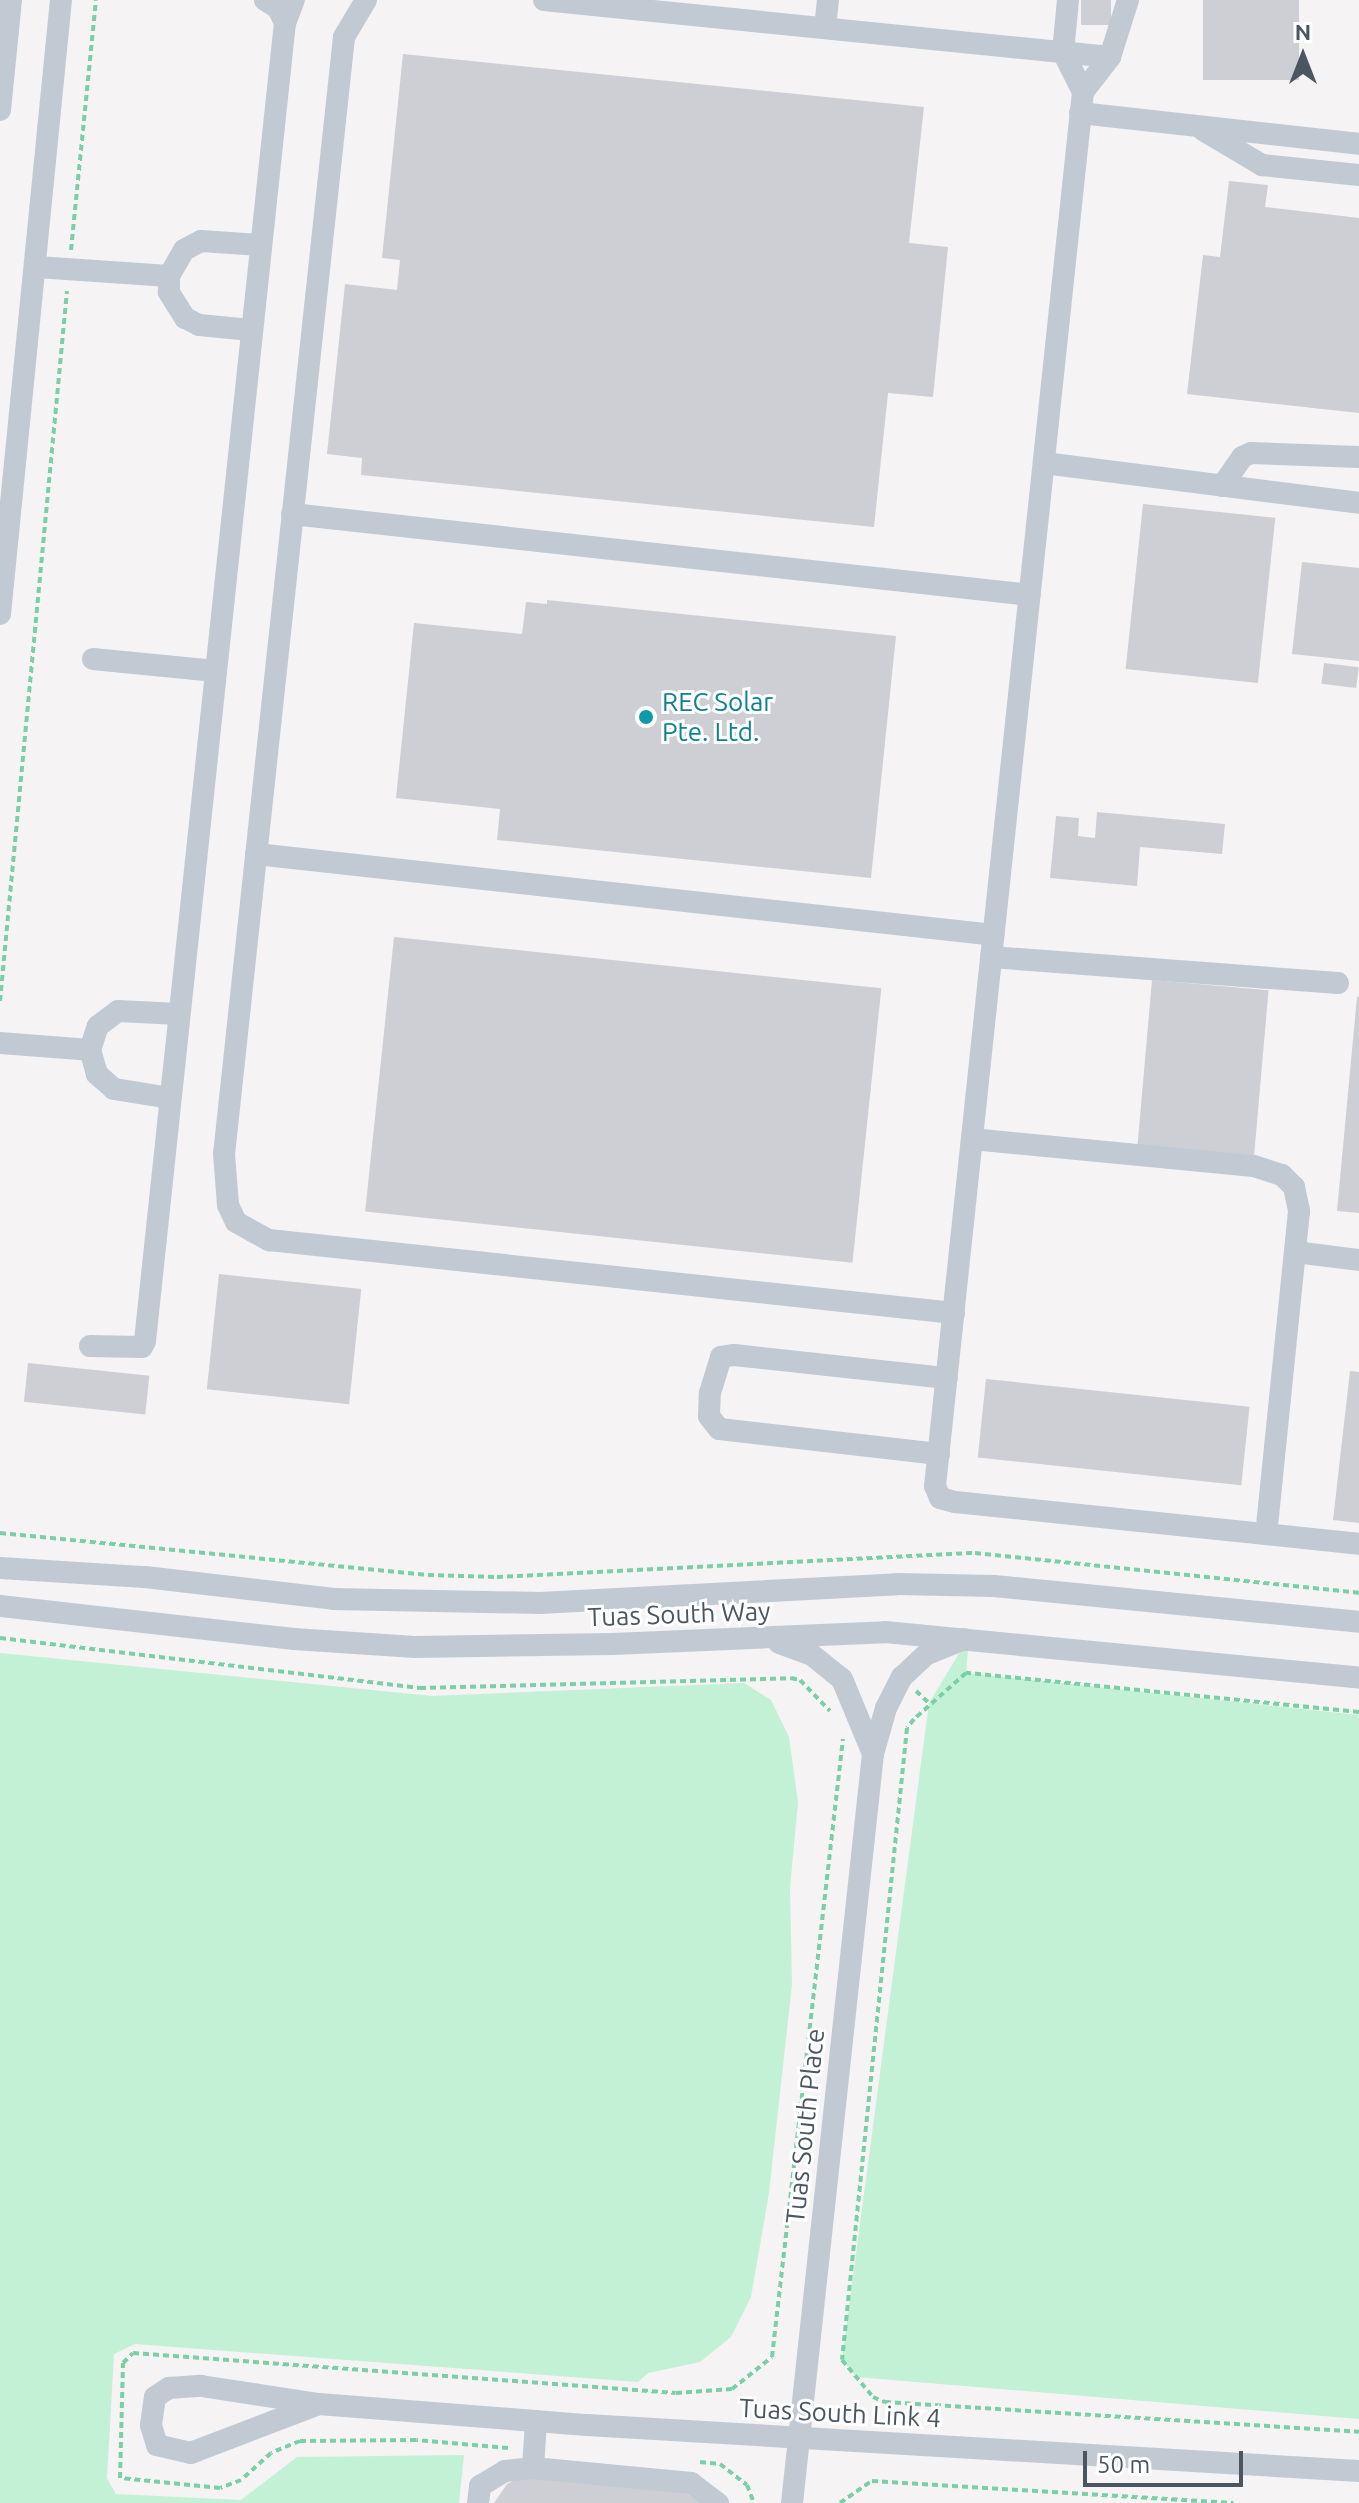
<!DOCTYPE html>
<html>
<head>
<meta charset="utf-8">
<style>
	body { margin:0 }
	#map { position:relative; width:1359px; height:2503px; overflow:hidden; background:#f5f3f3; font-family:Ubuntu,sans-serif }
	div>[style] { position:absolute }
	.green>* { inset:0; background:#c3f1d5 }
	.building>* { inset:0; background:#cdcfd5; transform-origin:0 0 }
	.path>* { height:4px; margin-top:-2px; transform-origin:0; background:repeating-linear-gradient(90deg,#7ad0a6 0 6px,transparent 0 10px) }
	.minor>* { height:22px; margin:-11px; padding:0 11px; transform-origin:11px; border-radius:11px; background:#c1cad2 }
	.dots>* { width:22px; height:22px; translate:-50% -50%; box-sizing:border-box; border:4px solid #fff; border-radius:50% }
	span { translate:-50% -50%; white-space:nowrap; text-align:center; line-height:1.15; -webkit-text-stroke:6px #fff; paint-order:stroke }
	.culture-label { font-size:26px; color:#0d838f }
	.left { translate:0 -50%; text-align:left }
	.street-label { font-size:26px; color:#4a5661 }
	.north { position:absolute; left:1263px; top:16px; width:80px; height:80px; -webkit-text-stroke:6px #fff; paint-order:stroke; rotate:0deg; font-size:22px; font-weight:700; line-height:32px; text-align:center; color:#4a5661 }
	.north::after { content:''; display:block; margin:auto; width:28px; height:36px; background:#4a5661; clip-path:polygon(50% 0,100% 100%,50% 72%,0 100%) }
	.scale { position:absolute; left:1083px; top:2451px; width:160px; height:36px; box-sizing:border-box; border:4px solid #4a5661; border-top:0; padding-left:10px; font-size:24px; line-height:28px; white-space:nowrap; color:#4a5661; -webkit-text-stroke:6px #fff; paint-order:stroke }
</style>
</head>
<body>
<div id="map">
	<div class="green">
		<i style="clip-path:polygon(969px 1637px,966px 1673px,1359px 1715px,1359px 2419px,856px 2377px,842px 2360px,929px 1703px)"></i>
		<i style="clip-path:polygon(0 1653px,432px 1696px,744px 1683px,771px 1700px,789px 1737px,798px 1802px,790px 1888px,792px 1984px,769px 2193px,751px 2297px,731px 2337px,700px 2362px,648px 2373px,638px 2382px,135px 2344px,114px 2354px,107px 2478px,116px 2494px,241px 2500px,297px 2457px,464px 2455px,459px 2503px,0 2503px)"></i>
	</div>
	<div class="building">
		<i style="left:1081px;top:0;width:30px;height:25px"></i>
		<i style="left:1203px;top:0;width:96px;height:80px"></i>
		<i style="clip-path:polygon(403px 54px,924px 107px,909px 243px,948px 247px,933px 397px,888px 393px,874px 527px,361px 475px,362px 458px,327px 454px,345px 284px,397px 290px,400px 260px,382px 258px)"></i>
		<i style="clip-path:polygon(1229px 181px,1268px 185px,1265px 207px,1359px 218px,1359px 413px,1187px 394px,1203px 255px,1220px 257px)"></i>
		<i style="left:1143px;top:504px;width:133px;height:166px;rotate:6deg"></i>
		<i style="clip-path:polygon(1302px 562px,1359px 568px,1359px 661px,1292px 654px)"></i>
		<i style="clip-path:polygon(547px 600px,896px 636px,871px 878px,497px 840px,500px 809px,396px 798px,414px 623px,522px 634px,526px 602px,547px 604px)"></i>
		<i style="left:1324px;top:663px;width:35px;height:21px;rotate:7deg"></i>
		<i style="clip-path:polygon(1097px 812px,1225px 824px,1222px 854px,1140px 847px,1137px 886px,1050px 878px,1056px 816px,1079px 818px,1078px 836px,1095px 838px)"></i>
		<i style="left:394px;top:937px;width:490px;height:276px;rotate:6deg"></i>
		<i style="left:1152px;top:980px;width:117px;height:166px;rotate:5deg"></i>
		<i style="clip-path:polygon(1357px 997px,1359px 997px,1359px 1213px,1337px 1211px)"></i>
		<i style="left:219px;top:1274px;width:143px;height:116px;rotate:6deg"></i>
		<i style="left:28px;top:1363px;width:122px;height:39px;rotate:6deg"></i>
		<i style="clip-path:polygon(1350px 1371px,1359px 1372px,1359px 1523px,1333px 1520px)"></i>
		<i style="left:986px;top:1379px;width:265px;height:79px;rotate:6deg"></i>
		<i style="clip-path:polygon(522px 2476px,677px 2487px,700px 2503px,494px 2503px,507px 2484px)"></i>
	</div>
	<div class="path">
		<i style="left:71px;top:250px;width:251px;rotate:-84.3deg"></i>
		<i style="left:0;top:1001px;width:713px;rotate:-84.61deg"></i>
		<i style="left:0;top:1533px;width:430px;rotate:5.6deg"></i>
		<i style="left:428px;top:1575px;width:69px;rotate:1.7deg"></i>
		<i style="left:497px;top:1577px;width:479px;rotate:-2.9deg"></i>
		<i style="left:975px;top:1553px;width:386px;rotate:5.9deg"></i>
		<i style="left:0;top:1638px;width:423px;rotate:6.8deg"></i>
		<i style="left:420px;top:1688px;width:371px;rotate:-1.5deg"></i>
		<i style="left:791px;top:1678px;width:9px;rotate:13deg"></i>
		<i style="left:800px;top:1680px;width:43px;rotate:45.9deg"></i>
		<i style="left:916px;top:1691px;width:18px;rotate:43deg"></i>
		<i style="left:1359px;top:1712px;width:395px;rotate:-174.3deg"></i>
		<i style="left:966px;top:1673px;width:69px;rotate:138.5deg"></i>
		<i style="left:914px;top:1719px;width:11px;rotate:128deg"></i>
		<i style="left:907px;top:1728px;width:635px;rotate:95.87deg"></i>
		<i style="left:842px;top:2360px;width:48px;rotate:50deg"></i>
		<i style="left:873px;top:2397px;width:13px;rotate:23deg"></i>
		<i style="left:885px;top:2402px;width:475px;rotate:3.6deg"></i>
		<i style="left:508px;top:2448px;width:92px;rotate:-175deg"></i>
		<i style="left:416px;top:2440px;width:116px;rotate:179.5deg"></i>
		<i style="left:300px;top:2441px;width:31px;rotate:158deg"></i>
		<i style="left:271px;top:2453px;width:40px;rotate:138deg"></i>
		<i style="left:241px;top:2480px;width:22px;rotate:159deg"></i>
		<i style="left:220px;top:2488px;width:100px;rotate:-174.3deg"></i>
		<i style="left:120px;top:2478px;width:115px;rotate:-88.5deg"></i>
		<i style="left:123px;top:2363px;width:14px;rotate:-45deg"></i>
		<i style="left:133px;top:2353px;width:544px;rotate:4.21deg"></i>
		<i style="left:676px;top:2393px;width:56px;rotate:-4.1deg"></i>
		<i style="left:732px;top:2389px;width:51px;rotate:-38.7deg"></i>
		<i style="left:772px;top:2357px;width:622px;rotate:-83.45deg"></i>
		<i style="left:700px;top:2462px;width:20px;rotate:6deg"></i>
		<i style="left:720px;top:2464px;width:34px;rotate:38deg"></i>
		<i style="left:747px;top:2485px;width:19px;rotate:69deg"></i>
		<i style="left:840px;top:2503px;width:39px;rotate:-35deg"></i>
		<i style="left:872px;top:2481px;width:362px;rotate:3.5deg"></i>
	</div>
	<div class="minor">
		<i style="left:265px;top:0;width:15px;rotate:32deg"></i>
		<i style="left:278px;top:8px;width:17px;rotate:65deg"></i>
		<i style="left:366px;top:0;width:43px;rotate:120.7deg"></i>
		<i style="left:344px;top:37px;width:1123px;rotate:96.13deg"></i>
		<i style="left:224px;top:1154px;width:51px;rotate:85.5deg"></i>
		<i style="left:228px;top:1205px;width:19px;rotate:65deg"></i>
		<i style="left:236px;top:1222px;width:38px;rotate:29deg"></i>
		<i style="left:269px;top:1240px;width:689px;rotate:6.08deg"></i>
		<i style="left:544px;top:0;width:569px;rotate:5.75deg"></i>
		<i style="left:1068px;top:0;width:52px;rotate:95.5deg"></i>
		<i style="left:1063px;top:52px;width:45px;rotate:63.4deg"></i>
		<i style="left:1128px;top:0;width:60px;rotate:107.5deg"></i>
		<i style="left:1110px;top:57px;width:44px;rotate:127.6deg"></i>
		<i style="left:1083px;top:92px;width:1402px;rotate:96.06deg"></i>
		<i style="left:935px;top:1486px;width:13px;rotate:67deg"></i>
		<i style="left:940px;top:1498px;width:16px;rotate:15deg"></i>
		<i style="left:955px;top:1502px;width:406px;rotate:5.9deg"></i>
		<i style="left:825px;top:28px;width:28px;rotate:-84deg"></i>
		<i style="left:0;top:110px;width:111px;rotate:-84.3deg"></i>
		<i style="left:1080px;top:113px;width:281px;rotate:6.3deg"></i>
		<i style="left:1203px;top:130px;width:69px;rotate:30.7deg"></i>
		<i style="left:1262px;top:165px;width:98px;rotate:5.9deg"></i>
		<i style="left:37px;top:267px;width:132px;rotate:3.9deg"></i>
		<i style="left:251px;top:330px;width:52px;rotate:-174.5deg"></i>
		<i style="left:199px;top:325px;width:16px;rotate:-153deg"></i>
		<i style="left:185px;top:318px;width:31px;rotate:-122deg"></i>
		<i style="left:169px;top:292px;width:16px;rotate:-90deg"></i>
		<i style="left:169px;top:276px;width:30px;rotate:-60deg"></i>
		<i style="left:184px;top:250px;width:19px;rotate:-28deg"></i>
		<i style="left:201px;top:241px;width:60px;rotate:3.8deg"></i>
		<i style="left:1044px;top:463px;width:318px;rotate:7.2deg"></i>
		<i style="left:1222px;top:486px;width:35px;rotate:-55deg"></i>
		<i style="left:1242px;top:457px;width:10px;rotate:-24deg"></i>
		<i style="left:1251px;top:453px;width:108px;rotate:2.1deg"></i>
		<i style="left:292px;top:514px;width:742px;rotate:6.26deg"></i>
		<i style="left:0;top:614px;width:617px;rotate:-84.33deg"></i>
		<i style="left:93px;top:659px;width:123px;rotate:5.6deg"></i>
		<i style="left:256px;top:854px;width:742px;rotate:6.26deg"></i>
		<i style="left:991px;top:957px;width:348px;rotate:4.3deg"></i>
		<i style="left:0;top:1043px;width:90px;rotate:4.4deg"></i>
		<i style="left:170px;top:1098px;width:57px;rotate:-170.9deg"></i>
		<i style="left:114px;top:1089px;width:23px;rotate:-139deg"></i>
		<i style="left:97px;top:1074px;width:25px;rotate:-106deg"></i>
		<i style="left:90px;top:1050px;width:25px;rotate:-72deg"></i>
		<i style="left:98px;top:1026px;width:25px;rotate:-37deg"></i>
		<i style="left:118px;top:1011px;width:61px;rotate:2.8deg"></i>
		<i style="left:972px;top:1139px;width:283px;rotate:5.5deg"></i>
		<i style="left:1254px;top:1166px;width:29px;rotate:18deg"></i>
		<i style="left:1282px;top:1175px;width:17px;rotate:45deg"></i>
		<i style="left:1294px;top:1187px;width:25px;rotate:78deg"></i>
		<i style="left:1299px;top:1211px;width:325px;rotate:95.8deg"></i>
		<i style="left:1295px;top:1252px;width:64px;rotate:7.1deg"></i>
		<i style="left:90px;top:1346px;width:52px;rotate:1.1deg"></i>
		<i style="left:142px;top:1347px;width:7px;rotate:-63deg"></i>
		<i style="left:145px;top:1341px;width:1325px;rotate:-83.94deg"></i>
		<i style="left:285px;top:23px;width:25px;rotate:-69deg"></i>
		<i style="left:939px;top:1454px;width:221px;rotate:-173.5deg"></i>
		<i style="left:719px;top:1429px;width:16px;rotate:-128deg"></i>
		<i style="left:709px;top:1416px;width:23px;rotate:-88deg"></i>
		<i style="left:710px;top:1393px;width:38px;rotate:-73deg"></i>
		<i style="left:721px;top:1357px;width:13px;rotate:-9deg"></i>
		<i style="left:734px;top:1355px;width:214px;rotate:6.2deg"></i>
		<i style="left:0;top:1568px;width:145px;rotate:3.6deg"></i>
		<i style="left:145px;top:1577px;width:190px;rotate:6.6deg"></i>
		<i style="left:334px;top:1599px;width:206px;rotate:1.1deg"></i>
		<i style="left:540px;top:1603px;width:358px;rotate:-3deg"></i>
		<i style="left:897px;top:1584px;width:97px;rotate:1.2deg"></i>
		<i style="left:994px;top:1586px;width:367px;rotate:5.6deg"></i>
		<i style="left:0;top:1606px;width:296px;rotate:6.4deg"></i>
		<i style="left:294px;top:1639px;width:121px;rotate:3.8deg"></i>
		<i style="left:415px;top:1647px;width:198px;rotate:-0.9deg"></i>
		<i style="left:613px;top:1644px;width:272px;rotate:-2.5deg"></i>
		<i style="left:885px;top:1632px;width:476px;rotate:5.5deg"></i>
		<i style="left:779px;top:1643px;width:35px;rotate:20deg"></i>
		<i style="left:812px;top:1655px;width:38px;rotate:39deg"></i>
		<i style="left:842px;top:1679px;width:81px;rotate:67.5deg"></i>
		<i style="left:319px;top:2404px;width:137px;rotate:159.1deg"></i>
		<i style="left:191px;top:2453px;width:35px;rotate:-167deg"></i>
		<i style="left:157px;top:2445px;width:21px;rotate:-107deg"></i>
		<i style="left:151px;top:2425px;width:28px;rotate:-82deg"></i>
		<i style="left:155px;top:2397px;width:17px;rotate:-33deg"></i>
		<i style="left:169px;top:2388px;width:32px;rotate:-4deg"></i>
		<i style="left:201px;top:2386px;width:119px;rotate:8.7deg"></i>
		<i style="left:319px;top:2404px;width:269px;rotate:4.5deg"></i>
		<i style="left:587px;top:2425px;width:773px;rotate:3.41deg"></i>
		<i style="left:533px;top:2468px;width:47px;rotate:-86.3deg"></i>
		<i style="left:478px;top:2503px;width:17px;rotate:-83deg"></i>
		<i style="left:480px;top:2486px;width:29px;rotate:-31deg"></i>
		<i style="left:505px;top:2471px;width:28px;rotate:-6deg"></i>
		<i style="left:533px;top:2468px;width:159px;rotate:5.4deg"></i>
		<i style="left:691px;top:2483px;width:34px;rotate:37deg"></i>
		<i style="left:792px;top:2503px;width:753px;rotate:-83.83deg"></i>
		<i style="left:873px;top:1754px;width:48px;rotate:-74.2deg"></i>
		<i style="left:886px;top:1708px;width:35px;rotate:-63deg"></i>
		<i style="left:902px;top:1677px;width:34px;rotate:-43deg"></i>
		<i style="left:927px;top:1654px;width:40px;rotate:-22deg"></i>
	</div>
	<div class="dots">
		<i style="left:646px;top:717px;background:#0f9aa8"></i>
	</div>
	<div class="culture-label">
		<span class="left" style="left:662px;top:717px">REC Solar<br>Pte. Ltd.</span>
	</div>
	<div class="street-label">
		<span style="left:679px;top:1614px;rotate:-2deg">Tuas South Way</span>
		<span style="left:805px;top:2126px;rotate:-84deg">Tuas South Place</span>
		<span style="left:840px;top:2413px;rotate:3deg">Tuas South Link 4</span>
	</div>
	<div class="north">N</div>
	<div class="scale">50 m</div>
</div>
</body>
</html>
